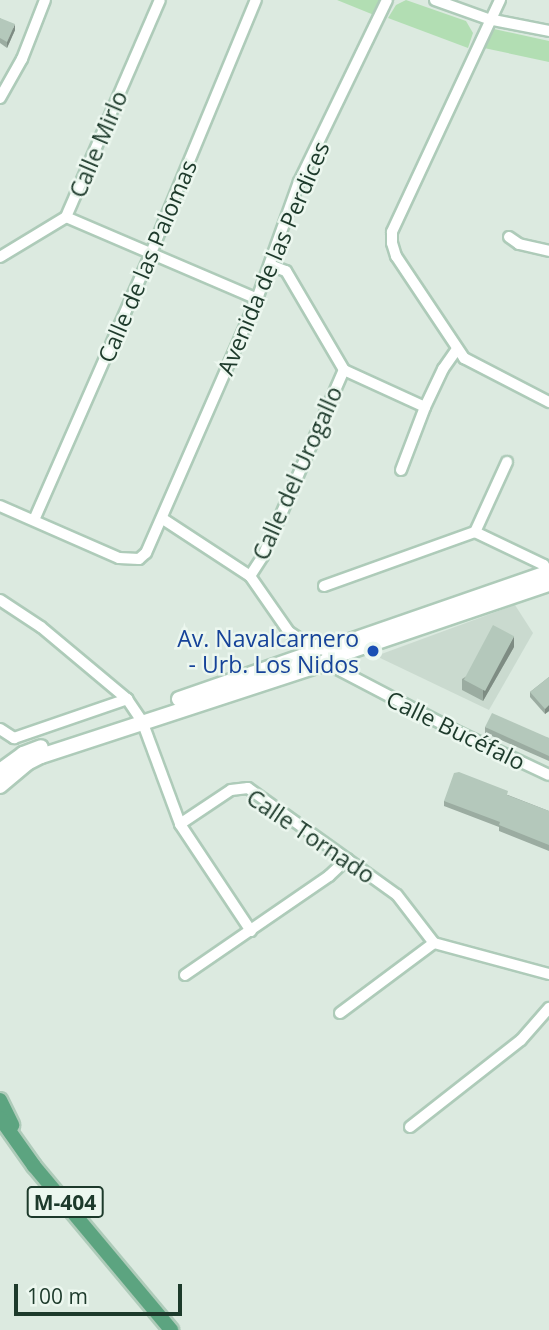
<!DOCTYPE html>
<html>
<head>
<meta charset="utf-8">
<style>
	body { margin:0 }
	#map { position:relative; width:549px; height:1330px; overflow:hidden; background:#dceae0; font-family:"Open Sans",sans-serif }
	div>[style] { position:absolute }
	.built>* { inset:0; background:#cadacf }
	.green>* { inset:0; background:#b2deb3 }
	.roads { filter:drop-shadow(2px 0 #aecbb9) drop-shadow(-2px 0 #aecbb9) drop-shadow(0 2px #aecbb9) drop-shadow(0 -2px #aecbb9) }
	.street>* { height:10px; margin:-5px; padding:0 5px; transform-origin:5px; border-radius:5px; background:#fff }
	.secondary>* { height:14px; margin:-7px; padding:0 7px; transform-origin:7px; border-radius:7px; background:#fff }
	.primary>* { height:14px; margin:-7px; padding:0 7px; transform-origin:7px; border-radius:7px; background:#5ca480 }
	.wall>* { inset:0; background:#9baca1 }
	.shaded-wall>* { inset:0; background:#7e8c83 }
	.building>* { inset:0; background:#b4c8bb; transform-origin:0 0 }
	.dots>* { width:19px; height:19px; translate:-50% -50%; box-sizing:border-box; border:4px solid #ecf7ef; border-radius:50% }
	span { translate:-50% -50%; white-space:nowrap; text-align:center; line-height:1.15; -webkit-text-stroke:5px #ecf7ef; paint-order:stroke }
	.shield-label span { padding:2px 5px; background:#ecf7ef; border:2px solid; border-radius:5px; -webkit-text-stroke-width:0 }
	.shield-label { font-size:21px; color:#1d3a2b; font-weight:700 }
	.street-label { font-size:23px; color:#1d3a2b }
	.transit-label { font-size:23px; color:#164399 }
	.right { translate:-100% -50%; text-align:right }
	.scale { position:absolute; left:14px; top:1284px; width:168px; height:32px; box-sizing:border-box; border:4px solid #1d3a2b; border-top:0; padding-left:9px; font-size:21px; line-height:24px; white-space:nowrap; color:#1d3a2b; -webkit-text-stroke:5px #ecf7ef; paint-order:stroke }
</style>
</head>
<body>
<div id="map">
	<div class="built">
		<i style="clip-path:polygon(515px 605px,533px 633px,489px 710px,376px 656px)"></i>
	</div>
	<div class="green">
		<i style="clip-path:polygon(337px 0,380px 0,374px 15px)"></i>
		<i style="clip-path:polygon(406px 0,466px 21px,473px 33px,468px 48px,388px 18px,396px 5px)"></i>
		<i style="clip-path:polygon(494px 29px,549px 41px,549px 62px,484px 48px)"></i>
	</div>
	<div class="roads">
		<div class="street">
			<i style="left:435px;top:0;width:56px;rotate:19.7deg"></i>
			<i style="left:488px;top:19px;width:62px;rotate:11.1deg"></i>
			<i style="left:500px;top:0;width:256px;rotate:115deg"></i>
			<i style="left:392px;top:232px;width:11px;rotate:90deg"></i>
			<i style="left:392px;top:243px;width:14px;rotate:73deg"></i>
			<i style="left:396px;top:256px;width:123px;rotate:56.3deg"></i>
			<i style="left:464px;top:358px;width:96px;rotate:27.4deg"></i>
			<i style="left:0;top:98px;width:45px;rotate:-60.6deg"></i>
			<i style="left:22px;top:59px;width:63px;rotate:-68.7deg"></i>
			<i style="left:66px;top:217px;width:208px;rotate:23.2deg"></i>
			<i style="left:509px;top:237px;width:12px;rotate:35deg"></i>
			<i style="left:519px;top:244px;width:31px;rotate:13deg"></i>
			<i style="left:0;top:257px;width:77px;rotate:-31.2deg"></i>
			<i style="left:66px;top:217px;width:236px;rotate:-66.6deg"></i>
			<i style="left:270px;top:265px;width:17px;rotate:21deg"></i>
			<i style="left:286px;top:271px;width:115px;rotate:59.6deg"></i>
			<i style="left:344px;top:370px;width:89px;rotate:24.6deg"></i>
			<i style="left:401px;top:470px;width:67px;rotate:-69.1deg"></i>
			<i style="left:425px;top:407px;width:42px;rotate:-64.7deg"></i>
			<i style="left:443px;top:369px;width:24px;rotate:-55deg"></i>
			<i style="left:0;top:506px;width:130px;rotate:23.6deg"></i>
			<i style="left:119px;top:558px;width:20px;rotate:3deg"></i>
			<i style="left:139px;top:559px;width:9px;rotate:-41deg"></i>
			<i style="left:146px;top:553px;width:277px;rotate:-66.4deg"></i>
			<i style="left:257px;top:299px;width:124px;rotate:-70.3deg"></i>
			<i style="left:299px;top:182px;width:202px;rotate:-64.2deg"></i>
			<i style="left:163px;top:519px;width:104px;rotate:33.2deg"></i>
			<i style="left:250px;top:576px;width:68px;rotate:55.1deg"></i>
			<i style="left:289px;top:632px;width:31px;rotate:33deg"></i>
			<i style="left:34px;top:520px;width:292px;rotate:-66.3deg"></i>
			<i style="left:151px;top:253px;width:274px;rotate:-67.5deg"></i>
			<i style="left:475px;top:532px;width:77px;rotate:-65.4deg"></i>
			<i style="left:250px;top:576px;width:24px;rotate:-57deg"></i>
			<i style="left:263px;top:556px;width:203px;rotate:-66.5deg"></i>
			<i style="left:324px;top:586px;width:160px;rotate:-19.7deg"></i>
			<i style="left:475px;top:532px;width:76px;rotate:25.6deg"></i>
			<i style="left:544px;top:565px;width:11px;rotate:75deg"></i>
			<i style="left:0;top:600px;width:49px;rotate:33.4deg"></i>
			<i style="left:41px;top:627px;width:112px;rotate:39.9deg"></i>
			<i style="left:127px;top:699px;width:27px;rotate:56deg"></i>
			<i style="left:142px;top:721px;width:110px;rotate:69.7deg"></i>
			<i style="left:326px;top:663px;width:151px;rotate:27.6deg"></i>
			<i style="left:460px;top:733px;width:98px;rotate:25.3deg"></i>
			<i style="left:0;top:729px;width:17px;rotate:33deg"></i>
			<i style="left:14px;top:738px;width:120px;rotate:-19deg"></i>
			<i style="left:251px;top:931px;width:128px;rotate:-123.6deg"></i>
			<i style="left:180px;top:824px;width:61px;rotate:-33.7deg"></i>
			<i style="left:231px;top:790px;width:17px;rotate:-7deg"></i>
			<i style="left:248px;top:788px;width:183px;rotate:35.7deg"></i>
			<i style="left:397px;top:895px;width:61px;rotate:52.4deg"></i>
			<i style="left:434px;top:943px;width:119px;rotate:15.1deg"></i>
			<i style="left:185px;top:975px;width:175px;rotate:-34.5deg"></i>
			<i style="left:329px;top:876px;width:25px;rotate:-43deg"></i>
			<i style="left:340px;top:1013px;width:117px;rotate:-36.7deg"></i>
			<i style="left:410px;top:1127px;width:141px;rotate:-38.1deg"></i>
			<i style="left:521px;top:1040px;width:43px;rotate:-48.8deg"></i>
		</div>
		<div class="secondary">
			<i style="left:179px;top:699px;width:141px;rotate:-19.1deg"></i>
			<i style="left:312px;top:653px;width:10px;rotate:-45deg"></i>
			<i style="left:319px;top:646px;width:9px;rotate:21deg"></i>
			<i style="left:327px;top:649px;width:235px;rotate:-19.1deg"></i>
			<i style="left:0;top:771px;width:29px;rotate:-36deg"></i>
			<i style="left:23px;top:754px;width:19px;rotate:-21deg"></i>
			<i style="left:0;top:786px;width:35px;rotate:-40deg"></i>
			<i style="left:27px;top:763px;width:16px;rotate:-27deg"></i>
			<i style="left:41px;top:756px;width:296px;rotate:-18.1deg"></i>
			<i style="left:322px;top:664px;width:10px;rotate:-37deg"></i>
			<i style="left:330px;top:658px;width:231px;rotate:-18.7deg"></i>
		</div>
		<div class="primary">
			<i style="left:0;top:1100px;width:28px;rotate:64deg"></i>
			<i style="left:0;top:1118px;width:59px;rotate:54.7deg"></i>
			<i style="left:34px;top:1166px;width:214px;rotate:50.1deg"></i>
		</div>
	</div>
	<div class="wall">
		<i style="clip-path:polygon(0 18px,15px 30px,7px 48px,0 43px)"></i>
		<i style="clip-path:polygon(514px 647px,483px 701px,462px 690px,462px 679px)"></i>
		<i style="clip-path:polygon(549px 677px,549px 711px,545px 714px,530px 697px,530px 692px)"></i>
		<i style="clip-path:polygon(485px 727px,549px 738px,549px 761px,485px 733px)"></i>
		<i style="clip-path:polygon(508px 795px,549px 811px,549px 851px,499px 831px,499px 827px,444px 806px,444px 801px)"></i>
	</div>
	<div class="shaded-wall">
		<i style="clip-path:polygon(15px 24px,15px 30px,7px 48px,7px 42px)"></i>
		<i style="clip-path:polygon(514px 636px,514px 647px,483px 701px,483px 690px)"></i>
		<i style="clip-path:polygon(549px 705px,549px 711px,545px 714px,545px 709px)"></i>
	</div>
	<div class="building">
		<i style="clip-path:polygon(0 18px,15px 24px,7px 42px,0 38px)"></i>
		<i style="left:493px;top:625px;width:24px;height:62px;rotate:28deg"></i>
		<i style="clip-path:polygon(549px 677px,549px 705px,545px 709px,530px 692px)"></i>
		<i style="clip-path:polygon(492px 713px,549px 738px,549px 756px,485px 727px)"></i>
		<i style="clip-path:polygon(459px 772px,508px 791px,507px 795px,549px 811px,549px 845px,499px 825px,500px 822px,444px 801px,454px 773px)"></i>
	</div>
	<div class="dots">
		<i style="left:373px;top:651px;background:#1a4fb4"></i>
	</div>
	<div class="shield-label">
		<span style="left:65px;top:1202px">M-404</span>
	</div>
	<div class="street-label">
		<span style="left:98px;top:144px;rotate:-67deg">Calle Mirlo</span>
		<span style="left:273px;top:258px;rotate:-67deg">Avenida de las Perdices</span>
		<span style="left:147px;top:261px;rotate:-67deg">Calle de las Palomas</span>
		<span style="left:297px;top:473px;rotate:-66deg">Calle del Urogallo</span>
		<span style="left:456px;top:730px;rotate:26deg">Calle Bucéfalo</span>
		<span style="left:311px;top:836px;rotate:34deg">Calle Tornado</span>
	</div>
	<div class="transit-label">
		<span class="right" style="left:359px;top:651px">Av. Navalcarnero<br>- Urb. Los Nidos</span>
	</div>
	<div class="scale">100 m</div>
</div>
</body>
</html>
